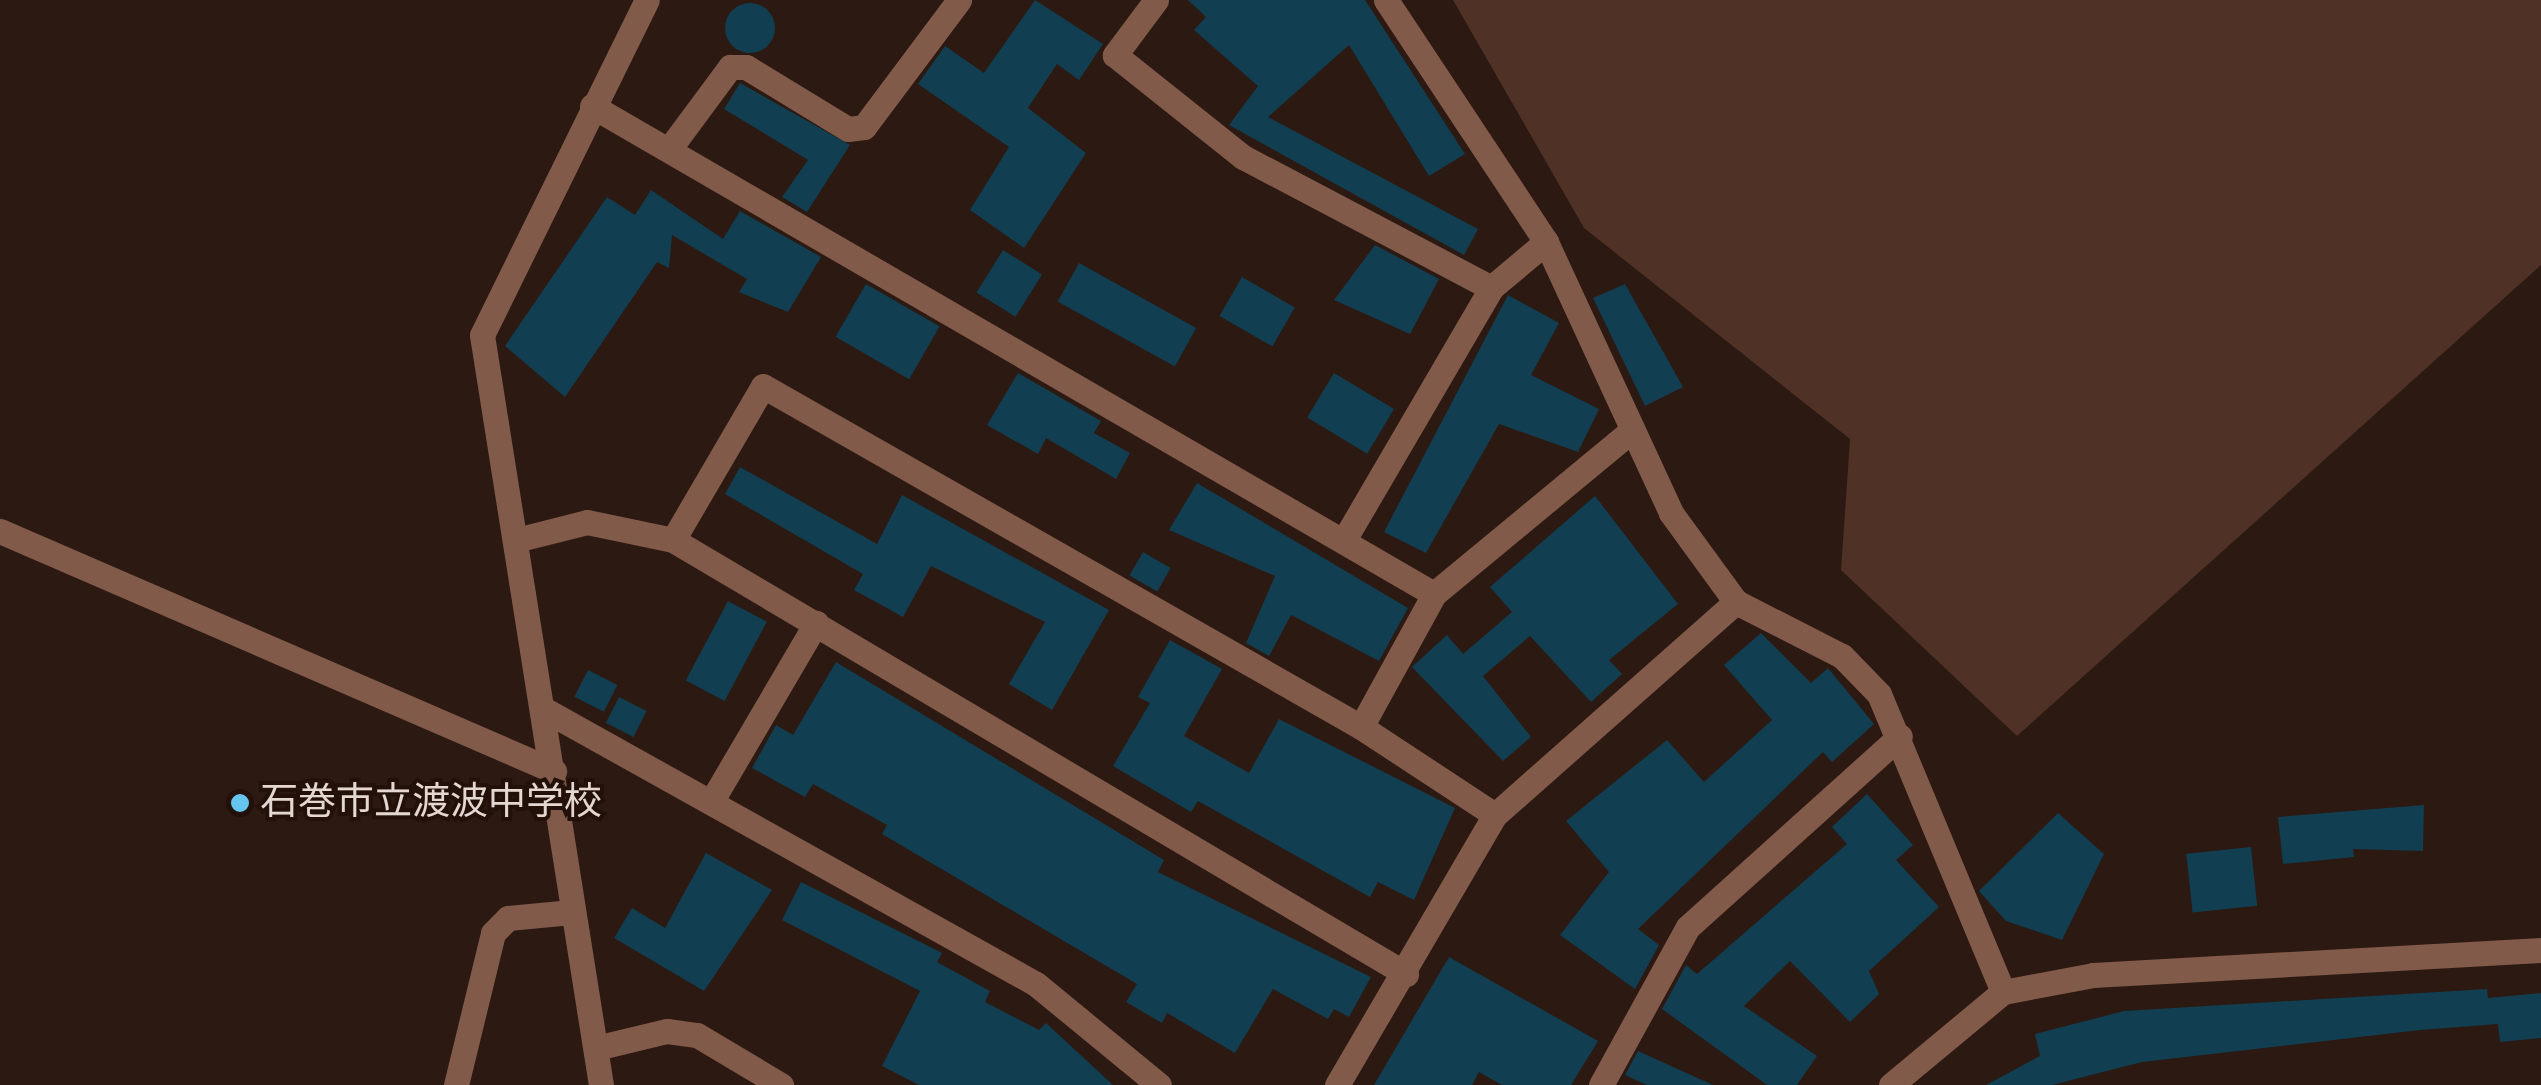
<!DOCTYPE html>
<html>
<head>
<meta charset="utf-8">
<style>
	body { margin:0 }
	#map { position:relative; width:2541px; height:1085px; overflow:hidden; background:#2c1912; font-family:"Sofia Sans Condensed","Noto Sans JP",sans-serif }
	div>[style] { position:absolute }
	.green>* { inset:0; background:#4f3125 }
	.building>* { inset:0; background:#113e50; transform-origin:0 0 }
	.round { border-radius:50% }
	.minor>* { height:25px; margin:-12.5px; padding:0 12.5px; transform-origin:12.5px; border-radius:12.5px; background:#825a4a }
	.dots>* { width:28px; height:28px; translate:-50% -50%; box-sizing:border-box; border:5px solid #221009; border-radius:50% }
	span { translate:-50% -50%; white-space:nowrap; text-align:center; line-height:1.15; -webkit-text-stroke:8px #221009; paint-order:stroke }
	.poi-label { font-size:38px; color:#e4d6d1 }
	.left { translate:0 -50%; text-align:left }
</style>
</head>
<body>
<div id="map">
	<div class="green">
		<i style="clip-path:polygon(1453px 0,2541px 0,2541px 265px,2017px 736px,1841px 570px,1850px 439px,1584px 228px)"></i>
	</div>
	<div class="building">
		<i style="clip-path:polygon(1035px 0,1103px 44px,1079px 80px,1057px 64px,1028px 108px,1086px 153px,1024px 248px,970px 210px,1009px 147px,918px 84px,945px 46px,984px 73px)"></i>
		<i style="clip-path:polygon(1188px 0,1365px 0,1465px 154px,1429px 176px,1349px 45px,1268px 117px,1478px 229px,1464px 255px,1229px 125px,1258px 86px,1194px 30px,1206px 17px)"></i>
		<i class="round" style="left:725px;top:3px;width:50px;height:50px"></i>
		<i style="clip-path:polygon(740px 83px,850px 145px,807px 212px,782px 197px,808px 160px,724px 109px)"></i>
		<i style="clip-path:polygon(651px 190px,723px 239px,740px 211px,821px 257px,788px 312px,739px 292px,747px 279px,672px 235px,669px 268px,657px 262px,565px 397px,505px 346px,607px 197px,635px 215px)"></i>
		<i style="clip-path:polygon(1375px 245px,1439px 279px,1410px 334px,1334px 300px)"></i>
		<i style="left:1003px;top:250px;width:46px;height:50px;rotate:32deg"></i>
		<i style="left:1079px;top:263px;width:134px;height:44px;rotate:29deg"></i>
		<i style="left:1242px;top:277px;width:61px;height:45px;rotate:30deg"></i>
		<i style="left:866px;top:284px;width:85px;height:61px;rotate:30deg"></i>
		<i style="clip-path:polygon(1625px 284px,1683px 387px,1645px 406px,1593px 298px)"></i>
		<i style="clip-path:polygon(1508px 295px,1559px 323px,1531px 375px,1599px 409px,1578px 452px,1499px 424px,1426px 553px,1384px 532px)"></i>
		<i style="clip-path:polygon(1018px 373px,1101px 421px,1094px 433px,1130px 453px,1116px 479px,1046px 438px,1038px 454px,987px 425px)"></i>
		<i style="left:1334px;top:373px;width:70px;height:52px;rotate:31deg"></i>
		<i style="clip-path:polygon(740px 467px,877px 544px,902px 495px,1109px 610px,1052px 710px,1009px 684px,1045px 622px,931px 566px,903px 617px,854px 590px,863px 574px,725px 494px)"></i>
		<i style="clip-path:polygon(1197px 483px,1408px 608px,1379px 661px,1291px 615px,1269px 656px,1246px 643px,1275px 576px,1169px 530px)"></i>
		<i style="clip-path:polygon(1595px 496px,1678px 604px,1609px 660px,1622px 674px,1591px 702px,1530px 636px,1483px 676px,1531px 737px,1503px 761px,1412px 667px,1447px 635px,1463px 654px,1512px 612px,1490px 587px)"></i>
		<i style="left:1143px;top:552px;width:32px;height:27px;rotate:30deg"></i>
		<i style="left:728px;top:601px;width:44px;height:90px;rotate:28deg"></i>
		<i style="clip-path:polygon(1761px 633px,1811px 683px,1828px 668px,1874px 724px,1832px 762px,1823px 752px,1638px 929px,1659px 945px,1635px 989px,1560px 935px,1609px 872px,1566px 821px,1667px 740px,1704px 782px,1772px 720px,1724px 665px)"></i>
		<i style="clip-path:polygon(1170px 640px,1222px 669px,1184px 736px,1249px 773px,1279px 719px,1455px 808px,1414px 900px,1378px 882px,1370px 897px,1198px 801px,1191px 812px,1113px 766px,1150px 703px,1138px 697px)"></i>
		<i style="clip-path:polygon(836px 662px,1164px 860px,1158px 872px,1371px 977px,1349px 1017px,1334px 1009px,1328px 1019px,1273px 989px,1235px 1053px,1167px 1013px,1162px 1023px,1126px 1002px,1137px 984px,882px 834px,887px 825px,813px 784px,805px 797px,752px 768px,776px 725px,793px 735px)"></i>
		<i style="left:588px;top:670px;width:33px;height:30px;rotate:27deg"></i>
		<i style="left:619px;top:697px;width:31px;height:29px;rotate:27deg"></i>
		<i style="clip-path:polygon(1867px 794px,1913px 845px,1896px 860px,1939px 907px,1869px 971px,1879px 994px,1850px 1022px,1790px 961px,1744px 1006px,1817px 1056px,1797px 1085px,1767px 1085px,1662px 1009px,1686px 965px,1697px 974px,1847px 844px,1832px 827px)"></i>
		<i style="clip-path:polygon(2424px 805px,2423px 851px,2353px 849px,2354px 857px,2283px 864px,2278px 817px)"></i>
		<i style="clip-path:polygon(2058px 813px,2104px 854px,2062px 940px,2006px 921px,1979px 891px)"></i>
		<i style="left:2251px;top:847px;width:59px;height:65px;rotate:84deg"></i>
		<i style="clip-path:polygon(706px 853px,772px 890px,704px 991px,614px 938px,632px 908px,665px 928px)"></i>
		<i style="clip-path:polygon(801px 882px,942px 953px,937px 962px,990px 991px,985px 1002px,1039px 1030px,1046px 1023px,1113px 1085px,919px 1085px,882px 1066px,920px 991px,782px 920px)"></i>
		<i style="clip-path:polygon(1449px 957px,1598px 1041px,1571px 1085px,1502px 1085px,1479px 1072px,1472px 1085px,1374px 1085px)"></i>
		<i style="clip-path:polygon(2487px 989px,2488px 998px,2541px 993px,2541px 1038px,2500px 1042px,2498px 1024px,2420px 1030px,2142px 1062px,2052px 1085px,1986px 1085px,2040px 1056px,2035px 1034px,2124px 1011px)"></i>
		<i style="clip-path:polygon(1638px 1051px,1713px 1085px,1647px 1085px,1625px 1075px)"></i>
	</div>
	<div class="minor">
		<i style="left:1156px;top:0;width:69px;rotate:126.7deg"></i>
		<i style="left:1115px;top:55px;width:164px;rotate:38.6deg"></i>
		<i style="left:1243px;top:157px;width:280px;rotate:27.8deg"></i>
		<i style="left:1386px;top:0;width:290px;rotate:56.5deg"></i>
		<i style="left:1546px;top:242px;width:298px;rotate:65.2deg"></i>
		<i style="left:1671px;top:513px;width:110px;rotate:53.9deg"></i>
		<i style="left:1736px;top:602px;width:119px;rotate:27deg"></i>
		<i style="left:1842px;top:656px;width:53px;rotate:45.8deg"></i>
		<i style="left:1879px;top:694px;width:323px;rotate:67.4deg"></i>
		<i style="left:592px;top:106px;width:973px;rotate:30.1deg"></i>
		<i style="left:670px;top:148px;width:101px;rotate:-53.5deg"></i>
		<i style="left:730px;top:67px;width:16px"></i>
		<i style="left:746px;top:67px;width:119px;rotate:31.3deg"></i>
		<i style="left:848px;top:129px;width:16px;rotate:-7deg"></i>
		<i style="left:864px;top:127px;width:159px;rotate:-53.2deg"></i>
		<i style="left:0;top:531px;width:604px;rotate:23.42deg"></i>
		<i style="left:516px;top:540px;width:73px;rotate:-14.2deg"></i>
		<i style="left:587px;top:522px;width:88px;rotate:11.8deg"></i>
		<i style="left:673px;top:540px;width:852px;rotate:30.63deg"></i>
		<i style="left:673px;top:540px;width:178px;rotate:-59.7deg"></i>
		<i style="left:763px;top:386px;width:688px;rotate:29.69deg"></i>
		<i style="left:1361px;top:727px;width:160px;rotate:33.3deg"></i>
		<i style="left:1344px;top:540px;width:292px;rotate:-59.7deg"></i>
		<i style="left:1491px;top:288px;width:72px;rotate:-39.9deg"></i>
		<i style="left:545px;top:710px;width:562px;rotate:29.16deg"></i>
		<i style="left:1036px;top:984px;width:159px;rotate:39.4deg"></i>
		<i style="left:1361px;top:727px;width:152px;rotate:-61.2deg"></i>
		<i style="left:1434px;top:594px;width:254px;rotate:-39.6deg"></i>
		<i style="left:714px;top:797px;width:202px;rotate:-59.6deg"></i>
		<i style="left:596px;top:1048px;width:73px;rotate:-13.5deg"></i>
		<i style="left:667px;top:1031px;width:30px;rotate:8deg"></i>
		<i style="left:697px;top:1035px;width:98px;rotate:30.8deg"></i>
		<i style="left:456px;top:1085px;width:156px;rotate:-76.3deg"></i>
		<i style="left:493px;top:933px;width:21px;rotate:-45deg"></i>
		<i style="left:508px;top:918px;width:64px;rotate:-5.4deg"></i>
		<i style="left:601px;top:1085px;width:759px;rotate:-99.02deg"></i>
		<i style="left:482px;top:335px;width:373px;rotate:-63.8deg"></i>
		<i style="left:1337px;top:1085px;width:313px;rotate:-59.7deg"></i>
		<i style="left:1495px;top:815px;width:322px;rotate:-41.5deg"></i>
		<i style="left:1601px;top:1085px;width:180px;rotate:-61.2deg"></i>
		<i style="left:1688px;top:927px;width:285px;rotate:-42deg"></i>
		<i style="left:1891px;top:1085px;width:146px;rotate:-39.7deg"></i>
		<i style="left:2003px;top:992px;width:92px;rotate:-10.7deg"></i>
		<i style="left:2093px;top:975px;width:449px;rotate:-3.2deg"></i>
	</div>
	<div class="dots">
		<i style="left:240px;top:803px;background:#65c5ee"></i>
	</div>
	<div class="poi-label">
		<span class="left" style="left:260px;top:803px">石巻市立渡波中学校</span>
	</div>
</div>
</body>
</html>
